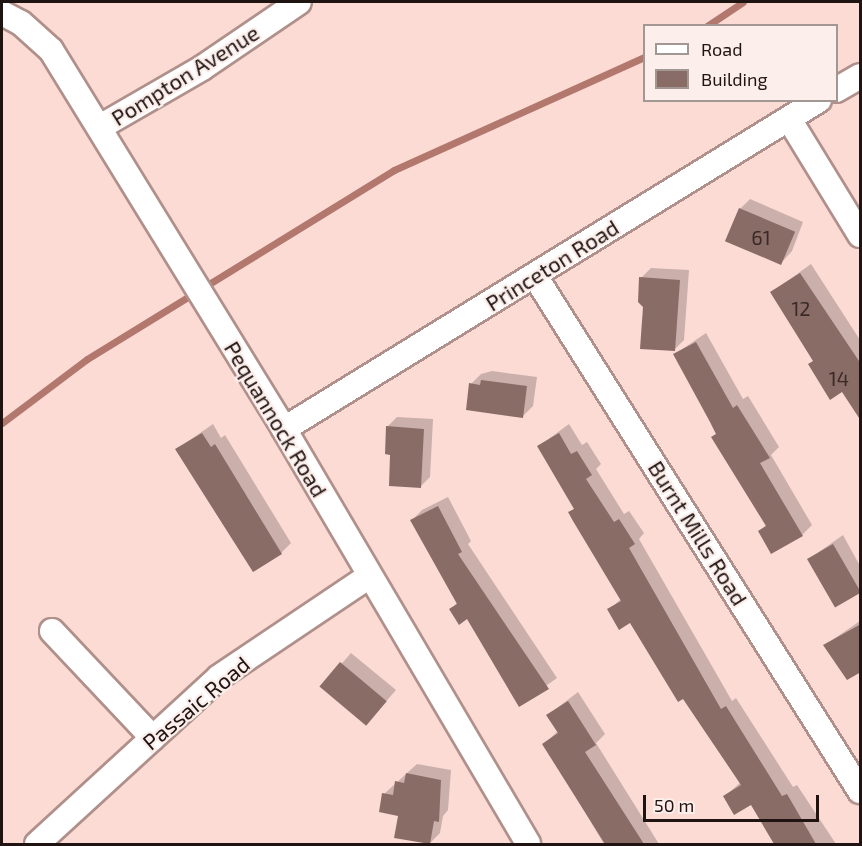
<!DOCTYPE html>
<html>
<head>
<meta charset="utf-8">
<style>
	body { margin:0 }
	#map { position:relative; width:862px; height:846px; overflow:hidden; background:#fddbd5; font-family:"Exo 2",sans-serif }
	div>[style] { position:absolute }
	.shadow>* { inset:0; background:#0003 }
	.stream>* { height:7px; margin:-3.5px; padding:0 3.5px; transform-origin:3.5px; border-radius:3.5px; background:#b2786e }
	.building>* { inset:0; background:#8a6c67; transform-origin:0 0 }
	.roads { filter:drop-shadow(2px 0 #b0908a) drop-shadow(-2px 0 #b0908a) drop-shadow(0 2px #b0908a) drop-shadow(0 -2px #b0908a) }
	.minor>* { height:24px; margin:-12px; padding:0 12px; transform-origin:12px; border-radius:12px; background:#fff }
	span { translate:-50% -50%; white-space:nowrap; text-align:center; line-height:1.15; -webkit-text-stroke:4.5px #fbeeeb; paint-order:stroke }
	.number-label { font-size:20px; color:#3a2a27 }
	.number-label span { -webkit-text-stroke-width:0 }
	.street-label { font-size:22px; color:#201412 }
	.frame { position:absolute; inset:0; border:3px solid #201412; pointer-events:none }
	.legend { position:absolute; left:643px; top:24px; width:195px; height:78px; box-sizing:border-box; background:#fbeeeb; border:2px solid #a39794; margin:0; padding:8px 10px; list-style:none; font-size:18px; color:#201412 }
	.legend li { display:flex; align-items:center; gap:12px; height:30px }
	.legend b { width:30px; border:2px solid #a39794 }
	.scale { position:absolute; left:643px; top:795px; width:176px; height:27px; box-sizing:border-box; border:3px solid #201412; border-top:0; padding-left:8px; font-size:18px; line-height:21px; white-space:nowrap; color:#201412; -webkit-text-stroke:4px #fbeeeb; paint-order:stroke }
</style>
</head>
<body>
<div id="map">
	<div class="shadow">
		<i style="clip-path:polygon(750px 199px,803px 222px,792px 251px,783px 261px,740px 209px)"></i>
		<i style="clip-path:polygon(811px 264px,860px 340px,860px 418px,843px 390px,814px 360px,772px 292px)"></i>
		<i style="clip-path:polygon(651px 268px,689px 270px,684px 340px,674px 350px,645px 306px,641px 278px)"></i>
		<i style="clip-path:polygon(706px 333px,743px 399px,748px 396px,779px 447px,771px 455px,812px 525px,802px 535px,760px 531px,767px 524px,675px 354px)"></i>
		<i style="clip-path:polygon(492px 371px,537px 377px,533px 406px,523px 416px,471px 384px,481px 374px)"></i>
		<i style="clip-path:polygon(397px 417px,433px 419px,430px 477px,420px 487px,392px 454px,387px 427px)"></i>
		<i style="clip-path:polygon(213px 424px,221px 438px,225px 435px,291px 543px,281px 553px,177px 449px)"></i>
		<i style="clip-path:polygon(569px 424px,582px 445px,587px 442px,601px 464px,596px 469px,624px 514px,629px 511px,644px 533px,639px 539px,732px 701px,736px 698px,793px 787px,797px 785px,836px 844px,790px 844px,780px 828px,752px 803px,725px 796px,741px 782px,630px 621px,609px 610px,621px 599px,570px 513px,575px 508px,539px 446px)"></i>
		<i style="clip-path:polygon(448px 497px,471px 541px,468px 544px,557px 678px,519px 705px,468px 617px,451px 609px,458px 602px,412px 520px,422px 510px)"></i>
		<i style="clip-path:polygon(843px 535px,860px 566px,860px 592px,809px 559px)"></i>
		<i style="clip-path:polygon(860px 621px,860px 671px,825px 645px)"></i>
		<i style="clip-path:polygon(351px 653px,396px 690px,376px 713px,322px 686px)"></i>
		<i style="clip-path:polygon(578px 692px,605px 734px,596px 743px,659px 844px,604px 844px,544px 744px,558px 731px,548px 715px)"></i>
		<i style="clip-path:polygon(417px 764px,451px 770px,448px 810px,443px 816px,440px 833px,430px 843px,384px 794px)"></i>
	</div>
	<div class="stream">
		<i style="left:707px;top:26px;width:43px;rotate:-33.7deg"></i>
		<i style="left:2px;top:423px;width:106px;rotate:-37deg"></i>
		<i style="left:87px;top:359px;width:361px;rotate:-31.6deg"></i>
		<i style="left:394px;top:170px;width:274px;rotate:-24.3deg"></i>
	</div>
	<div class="building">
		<i style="left:739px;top:208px;width:61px;height:36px;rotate:23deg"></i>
		<i style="clip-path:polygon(800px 273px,861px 364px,861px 421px,842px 392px,830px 400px,808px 364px,813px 361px,770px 292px)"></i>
		<i style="clip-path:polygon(639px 277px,680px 280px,675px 351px,640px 349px,643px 307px,638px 302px)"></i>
		<i style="clip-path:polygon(696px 342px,733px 408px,737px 405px,770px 458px,760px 463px,803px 536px,771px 554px,758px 531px,766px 526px,711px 437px,716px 434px,710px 422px,673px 354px)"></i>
		<i style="clip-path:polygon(481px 380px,527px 386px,523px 418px,466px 410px,469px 383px,480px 385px)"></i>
		<i style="clip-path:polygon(386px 426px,424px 429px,421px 488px,389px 486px,390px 455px,385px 454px)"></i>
		<i style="clip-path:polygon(202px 433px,211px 447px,215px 444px,282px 554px,253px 572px,175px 449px)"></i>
		<i style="clip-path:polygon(559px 433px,571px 454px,577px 451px,592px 475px,586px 479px,614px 522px,619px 519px,635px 544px,629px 548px,721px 709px,726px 706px,782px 796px,787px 794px,816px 844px,774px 844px,751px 805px,734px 815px,723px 796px,741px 785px,683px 699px,678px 702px,630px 623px,619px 630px,607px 609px,621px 601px,573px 521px,568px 512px,574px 509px,537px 446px)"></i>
		<i style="clip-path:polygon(438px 506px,462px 552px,458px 554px,549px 689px,519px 707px,467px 619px,459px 625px,449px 609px,457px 604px,410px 520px)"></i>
		<i style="left:833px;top:544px;width:56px;height:30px;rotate:60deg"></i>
		<i style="clip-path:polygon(861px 624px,861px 672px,847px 680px,823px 645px)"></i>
		<i style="left:340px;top:662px;width:61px;height:32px;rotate:40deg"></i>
		<i style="clip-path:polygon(568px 701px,596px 745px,585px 752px,644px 844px,605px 844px,542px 744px,558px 733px,546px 715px)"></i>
		<i style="clip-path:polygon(406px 773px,441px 780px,439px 822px,434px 821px,430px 844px,394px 838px,398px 816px,379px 812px,382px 793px,393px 795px,395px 781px,404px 783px)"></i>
	</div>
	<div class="roads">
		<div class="minor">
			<i style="left:2px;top:13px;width:21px;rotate:28deg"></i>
			<i style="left:21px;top:23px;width:40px;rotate:42deg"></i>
			<i style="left:51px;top:50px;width:445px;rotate:58.4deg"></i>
			<i style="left:284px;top:429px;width:481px;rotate:59.5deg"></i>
			<i style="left:836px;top:90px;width:28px;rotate:-30deg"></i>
			<i style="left:789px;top:119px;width:136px;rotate:58.5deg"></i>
			<i style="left:100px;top:127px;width:118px;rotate:-30deg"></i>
			<i style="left:202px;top:68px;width:117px;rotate:-34.2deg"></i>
			<i style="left:535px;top:276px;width:609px;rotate:57.75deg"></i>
			<i style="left:284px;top:429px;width:628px;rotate:-31.59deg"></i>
			<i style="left:52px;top:631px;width:147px;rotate:46.7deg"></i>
			<i style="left:37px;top:844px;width:247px;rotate:-42.5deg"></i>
			<i style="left:219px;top:677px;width:179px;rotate:-33.9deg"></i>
		</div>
	</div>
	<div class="number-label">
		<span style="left:761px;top:237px">61</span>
		<span style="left:801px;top:308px">12</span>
		<span style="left:839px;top:378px">14</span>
	</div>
	<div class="street-label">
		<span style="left:185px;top:75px;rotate:-32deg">Pompton Avenue</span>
		<span style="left:552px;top:265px;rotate:-32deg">Princeton Road</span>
		<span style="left:276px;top:419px;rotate:59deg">Pequannock Road</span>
		<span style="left:698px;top:533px;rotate:58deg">Burnt Mills Road</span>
		<span style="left:196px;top:703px;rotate:-40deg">Passaic Road</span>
	</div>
	<div class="frame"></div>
	<ul class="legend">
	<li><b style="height:8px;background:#fff"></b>Road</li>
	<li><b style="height:16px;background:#8a6c67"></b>Building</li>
	</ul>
	<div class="scale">50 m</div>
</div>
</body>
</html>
